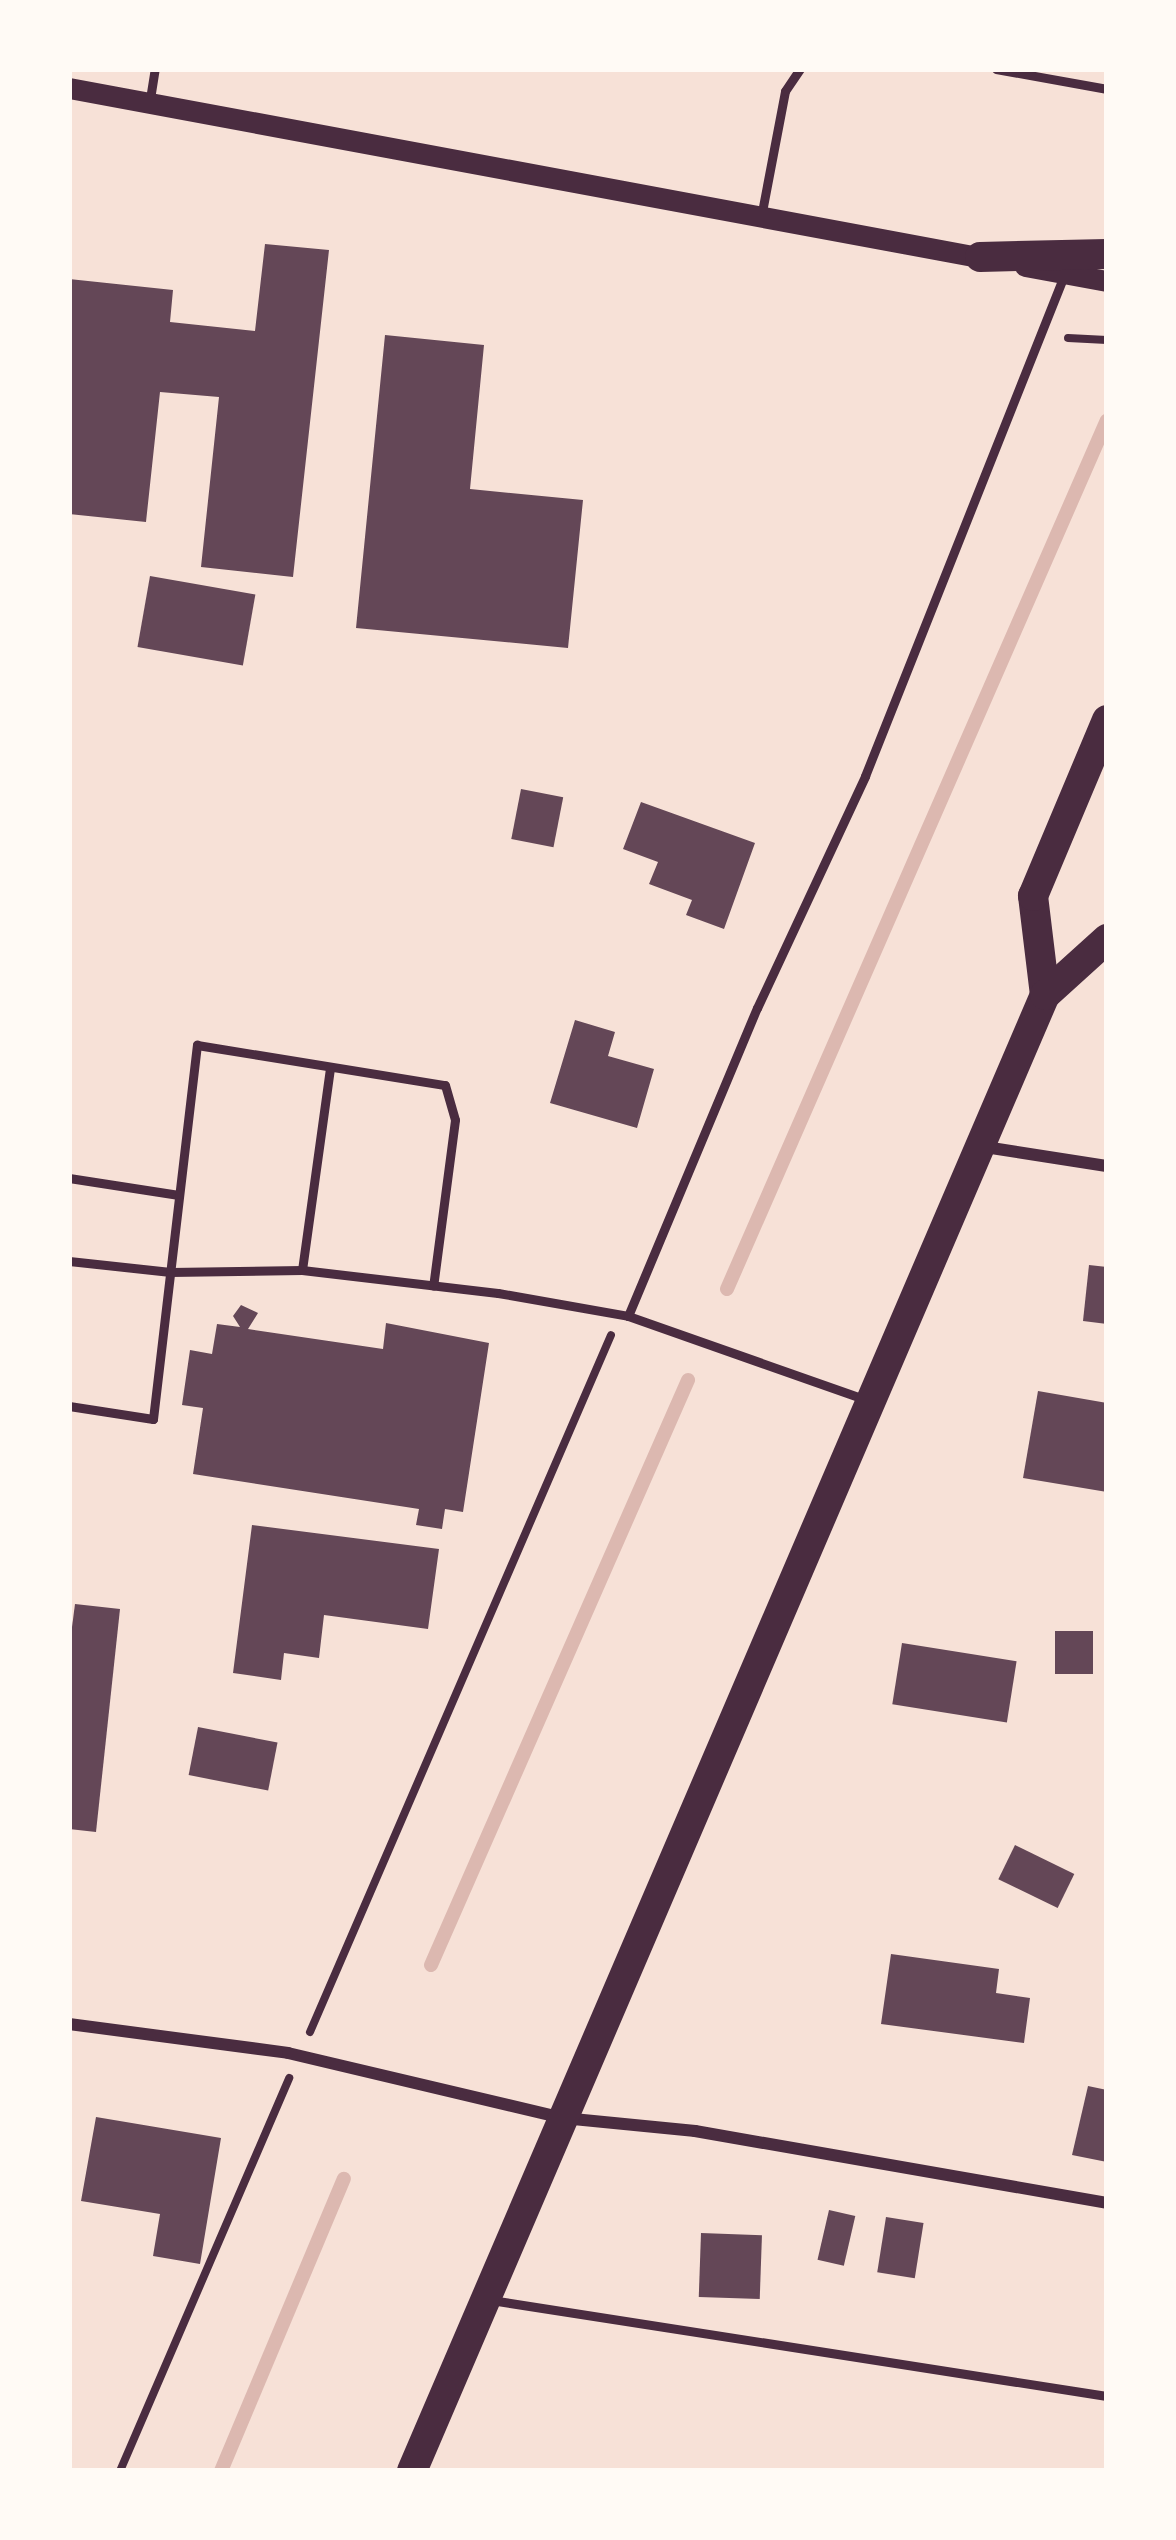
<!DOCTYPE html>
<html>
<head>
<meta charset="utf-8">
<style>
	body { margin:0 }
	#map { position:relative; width:1176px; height:2540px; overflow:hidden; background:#f7e1d7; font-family:Jost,sans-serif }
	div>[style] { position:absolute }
	.stream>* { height:14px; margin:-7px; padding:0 7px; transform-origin:7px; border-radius:7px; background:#dcb8b0 }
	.building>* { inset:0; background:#644757; transform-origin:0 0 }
	.path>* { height:8px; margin:-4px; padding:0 4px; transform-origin:4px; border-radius:4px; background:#4a2c40 }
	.service>* { height:9px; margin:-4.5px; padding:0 4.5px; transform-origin:4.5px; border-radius:4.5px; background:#4a2c40 }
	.minor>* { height:12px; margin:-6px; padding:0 6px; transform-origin:6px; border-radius:6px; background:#4a2c40 }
	.tertiary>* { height:21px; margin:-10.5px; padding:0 10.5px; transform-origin:10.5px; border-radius:10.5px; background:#4a2c40 }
	.primary>* { height:30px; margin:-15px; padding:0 15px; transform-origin:15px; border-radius:15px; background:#4a2c40 }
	span { translate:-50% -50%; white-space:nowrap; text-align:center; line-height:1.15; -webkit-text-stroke:12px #fffaf5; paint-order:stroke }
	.frame { position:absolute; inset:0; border:72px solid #fffaf5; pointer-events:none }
</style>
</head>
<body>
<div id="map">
	<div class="stream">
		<i style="left:727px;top:1289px;width:948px;rotate:-66.38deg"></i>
		<i style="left:431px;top:1965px;width:639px;rotate:-66.28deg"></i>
		<i style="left:221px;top:2471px;width:317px;rotate:-67.2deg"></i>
	</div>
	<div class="building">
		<i style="clip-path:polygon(265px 244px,329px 250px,293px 577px,201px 567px,219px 397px,160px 392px,146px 522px,69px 514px,69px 279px,173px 290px,170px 322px,255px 331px)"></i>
		<i style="clip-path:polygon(385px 335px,484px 345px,470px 489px,583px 500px,568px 648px,356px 628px)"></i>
		<i style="left:150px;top:576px;width:107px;height:72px;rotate:10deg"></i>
		<i style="left:521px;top:789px;width:43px;height:51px;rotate:11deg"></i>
		<i style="clip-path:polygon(641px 802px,755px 843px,724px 929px,686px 915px,692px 900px,649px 884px,658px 862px,623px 849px)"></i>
		<i style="clip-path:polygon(575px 1020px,615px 1032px,608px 1056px,654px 1069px,637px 1128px,550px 1103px)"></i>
		<i style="clip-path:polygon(1089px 1265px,1107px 1267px,1107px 1324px,1083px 1321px)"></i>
		<i style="clip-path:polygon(241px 1305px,258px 1313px,248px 1329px,383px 1349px,386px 1323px,489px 1343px,463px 1512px,445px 1509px,442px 1529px,416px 1525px,419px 1509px,193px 1474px,203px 1408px,182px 1405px,190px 1350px,212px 1354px,217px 1324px,240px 1327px,233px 1316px)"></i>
		<i style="clip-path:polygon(1038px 1391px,1107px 1403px,1107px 1492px,1023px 1478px)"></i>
		<i style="clip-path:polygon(252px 1525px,439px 1549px,428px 1629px,324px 1615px,319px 1658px,284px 1653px,281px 1680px,233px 1673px)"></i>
		<i style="clip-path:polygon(75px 1604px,120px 1609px,96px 1832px,69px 1829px,69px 1650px)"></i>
		<i style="left:1055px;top:1631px;width:38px;height:43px"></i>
		<i style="left:902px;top:1643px;width:116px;height:62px;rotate:9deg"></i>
		<i style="left:198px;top:1727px;width:81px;height:49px;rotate:11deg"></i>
		<i style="left:1015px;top:1845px;width:66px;height:38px;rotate:26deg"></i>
		<i style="clip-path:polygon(891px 1954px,999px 1969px,996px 1993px,1030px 1998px,1024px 2043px,881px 2024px)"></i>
		<i style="clip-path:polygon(1088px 2086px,1107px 2090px,1107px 2162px,1072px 2155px)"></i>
		<i style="clip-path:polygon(96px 2117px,221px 2138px,200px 2264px,153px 2256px,160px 2214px,81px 2201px)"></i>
		<i style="left:829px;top:2210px;width:27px;height:51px;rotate:13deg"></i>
		<i style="left:886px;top:2217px;width:38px;height:56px;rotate:9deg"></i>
		<i style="left:701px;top:2233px;width:61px;height:64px;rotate:2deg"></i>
	</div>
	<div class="path">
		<i style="left:1068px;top:338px;width:39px;rotate:3deg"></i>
		<i style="left:310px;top:2032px;width:759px;rotate:-66.64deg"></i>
		<i style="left:120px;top:2471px;width:428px;rotate:-66.7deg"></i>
	</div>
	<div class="service">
		<i style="left:996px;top:69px;width:113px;rotate:10.2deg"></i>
		<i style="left:150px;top:99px;width:30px;rotate:-81deg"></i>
		<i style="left:761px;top:217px;width:128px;rotate:-79.2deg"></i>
		<i style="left:785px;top:91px;width:27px;rotate:-56deg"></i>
		<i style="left:69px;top:1178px;width:111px;rotate:8.8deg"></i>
		<i style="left:69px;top:1261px;width:102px;rotate:6.2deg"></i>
		<i style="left:170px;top:1272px;width:132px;rotate:-0.9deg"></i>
		<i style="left:302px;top:1270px;width:197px;rotate:6.7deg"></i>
		<i style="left:498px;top:1293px;width:132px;rotate:10deg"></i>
		<i style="left:302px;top:1270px;width:205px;rotate:-82.1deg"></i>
		<i style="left:864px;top:1399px;width:250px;rotate:-160.6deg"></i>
		<i style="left:628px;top:1316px;width:334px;rotate:-67.3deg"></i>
		<i style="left:757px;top:1008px;width:256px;rotate:-65deg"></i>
		<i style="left:865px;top:776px;width:541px;rotate:-68.32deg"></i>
		<i style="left:69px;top:1406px;width:85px;rotate:8.8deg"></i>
		<i style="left:153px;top:1419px;width:377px;rotate:-83.3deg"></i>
		<i style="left:197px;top:1045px;width:251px;rotate:9.2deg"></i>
		<i style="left:445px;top:1085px;width:36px;rotate:74deg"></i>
		<i style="left:455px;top:1120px;width:167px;rotate:97.5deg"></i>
		<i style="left:491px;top:2300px;width:623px;rotate:8.86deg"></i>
	</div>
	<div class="minor">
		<i style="left:985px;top:1147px;width:123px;rotate:8.9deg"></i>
		<i style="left:69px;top:2024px;width:221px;rotate:7.5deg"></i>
		<i style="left:288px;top:2053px;width:283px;rotate:13.3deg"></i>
		<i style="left:563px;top:2118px;width:133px;rotate:5.6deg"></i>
		<i style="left:695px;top:2131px;width:418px;rotate:9.9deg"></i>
	</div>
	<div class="tertiary">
		<i style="left:69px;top:88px;width:941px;rotate:10.53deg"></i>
		<i style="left:1025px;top:266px;width:83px;rotate:10.4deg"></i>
	</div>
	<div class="primary">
		<i style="left:980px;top:257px;width:127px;rotate:-1.4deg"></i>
		<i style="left:1045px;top:995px;width:100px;rotate:-96.9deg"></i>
		<i style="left:1033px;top:896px;width:191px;rotate:-67.2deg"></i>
		<i style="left:412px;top:2471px;width:1606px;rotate:-66.79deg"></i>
		<i style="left:1045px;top:995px;width:84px;rotate:-42.1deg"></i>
	</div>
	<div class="frame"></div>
</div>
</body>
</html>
